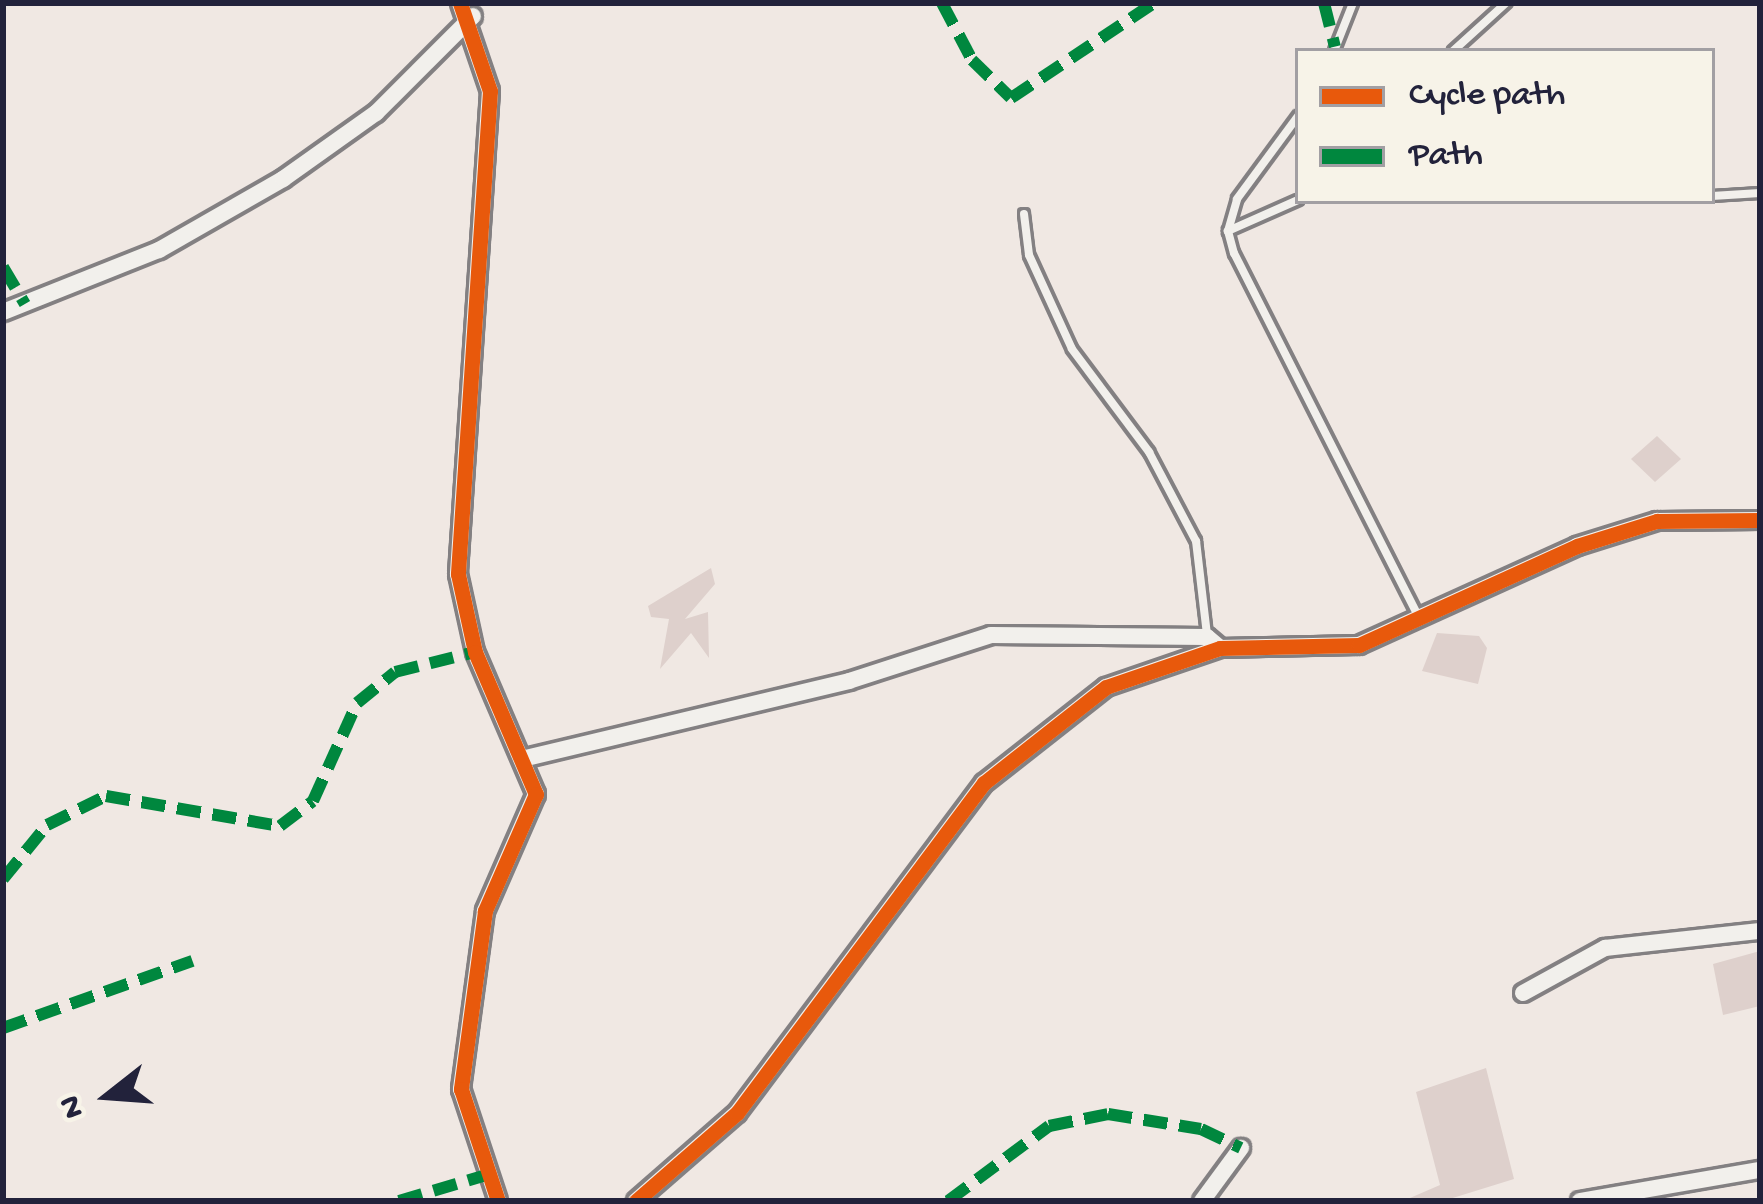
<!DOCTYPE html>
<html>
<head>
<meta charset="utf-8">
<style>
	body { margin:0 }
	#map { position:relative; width:1763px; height:1204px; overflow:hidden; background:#f0e8e3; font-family:"Gochi Hand",sans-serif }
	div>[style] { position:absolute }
	.building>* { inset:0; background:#ded0cc }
	.roads { filter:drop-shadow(3px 0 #838082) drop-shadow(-3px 0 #838082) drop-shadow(0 3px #838082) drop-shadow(0 -3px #838082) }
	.lane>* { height:8px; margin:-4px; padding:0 4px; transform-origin:4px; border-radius:4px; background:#f2f0ec }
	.street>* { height:16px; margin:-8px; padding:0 8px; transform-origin:8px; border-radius:8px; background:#f2f0ec }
	.quiet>* { height:12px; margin-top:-6px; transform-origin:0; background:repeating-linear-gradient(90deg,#00873e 0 24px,transparent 0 36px) }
	.cycleway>* { height:15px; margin:-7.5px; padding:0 7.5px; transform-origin:7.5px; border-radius:7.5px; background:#e8590c }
	span { translate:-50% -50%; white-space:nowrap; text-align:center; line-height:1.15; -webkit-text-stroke:12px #f7f3e8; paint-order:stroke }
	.frame { position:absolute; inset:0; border:6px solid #22223b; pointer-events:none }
	.legend { position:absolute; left:1295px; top:48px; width:420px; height:156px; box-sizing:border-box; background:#f7f3e8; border:3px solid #a29fa3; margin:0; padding:15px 21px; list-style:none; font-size:36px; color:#22223b }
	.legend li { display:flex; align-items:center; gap:24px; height:60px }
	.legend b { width:60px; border:3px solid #a29fa3 }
	.north { position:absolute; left:48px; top:1036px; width:120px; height:120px; -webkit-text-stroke:9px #f7f3e8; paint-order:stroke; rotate:253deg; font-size:33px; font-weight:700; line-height:48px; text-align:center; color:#22223b }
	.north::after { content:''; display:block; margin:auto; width:42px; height:54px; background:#22223b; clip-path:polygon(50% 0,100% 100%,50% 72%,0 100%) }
</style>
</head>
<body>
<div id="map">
	<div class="building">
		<i style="clip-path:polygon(1657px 436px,1681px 459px,1655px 482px,1631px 459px)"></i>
		<i style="clip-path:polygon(711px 568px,715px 584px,685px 619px,708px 612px,709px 658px,691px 633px,660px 669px,669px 619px,651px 617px,648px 606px)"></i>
		<i style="clip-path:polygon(1437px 633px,1479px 636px,1487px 648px,1478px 684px,1422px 671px)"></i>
		<i style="clip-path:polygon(1760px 951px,1760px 1006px,1723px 1015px,1713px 964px)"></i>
		<i style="clip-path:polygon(1486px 1068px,1514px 1179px,1443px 1201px,1403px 1201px,1440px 1185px,1416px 1092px)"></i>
	</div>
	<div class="roads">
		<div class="lane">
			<i style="left:1334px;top:51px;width:52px;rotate:-68.4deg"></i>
			<i style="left:1453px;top:51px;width:72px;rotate:-42.2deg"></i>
			<i style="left:1712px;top:196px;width:48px;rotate:-3.6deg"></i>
			<i style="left:1298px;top:200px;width:77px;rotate:156.1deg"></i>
			<i style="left:1228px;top:231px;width:23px;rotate:75deg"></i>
			<i style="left:1234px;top:253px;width:408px;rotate:63.1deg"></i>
			<i style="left:1024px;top:214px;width:41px;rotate:83deg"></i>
			<i style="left:1029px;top:255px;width:103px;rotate:65.4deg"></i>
			<i style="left:1072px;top:349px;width:129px;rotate:53.2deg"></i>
			<i style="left:1149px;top:452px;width:101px;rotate:62.2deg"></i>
			<i style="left:1196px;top:541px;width:95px;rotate:83.3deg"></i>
			<i style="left:1228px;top:231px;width:33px;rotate:-74deg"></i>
			<i style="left:1237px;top:199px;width:103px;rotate:-53.7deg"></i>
		</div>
		<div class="street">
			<i style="left:460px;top:3px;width:93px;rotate:71.2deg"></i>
			<i style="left:490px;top:91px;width:484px;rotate:93.8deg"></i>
			<i style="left:458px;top:574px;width:80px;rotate:77.7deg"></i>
			<i style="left:475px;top:652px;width:155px;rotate:66.8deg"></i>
			<i style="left:536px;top:794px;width:128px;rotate:113.6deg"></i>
			<i style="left:485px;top:911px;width:180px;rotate:97.7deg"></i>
			<i style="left:461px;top:1089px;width:118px;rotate:71.7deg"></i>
			<i style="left:3px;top:312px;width:168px;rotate:-21.7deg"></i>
			<i style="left:159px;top:250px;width:143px;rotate:-29.8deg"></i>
			<i style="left:283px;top:179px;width:114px;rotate:-35.4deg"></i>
			<i style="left:376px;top:113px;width:137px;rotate:-45deg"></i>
			<i style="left:526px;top:758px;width:332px;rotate:-13.4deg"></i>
			<i style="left:849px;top:681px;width:149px;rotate:-17.9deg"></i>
			<i style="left:991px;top:635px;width:216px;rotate:0.5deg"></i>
			<i style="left:1207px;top:637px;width:17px;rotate:40deg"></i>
			<i style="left:1523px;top:993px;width:94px;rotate:-28.8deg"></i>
			<i style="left:1605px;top:948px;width:156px;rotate:-6.3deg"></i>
			<i style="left:636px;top:1201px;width:134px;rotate:-41.1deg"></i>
			<i style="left:737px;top:1113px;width:412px;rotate:-53.2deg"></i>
			<i style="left:984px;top:783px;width:155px;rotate:-38.2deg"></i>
			<i style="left:1106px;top:687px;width:120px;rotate:-18.9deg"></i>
			<i style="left:1220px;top:648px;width:139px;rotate:-1.2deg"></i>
			<i style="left:1359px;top:645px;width:239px;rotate:-24.4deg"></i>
			<i style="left:1577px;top:546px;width:84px;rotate:-17.4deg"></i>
			<i style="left:1657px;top:521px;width:103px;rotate:-0.6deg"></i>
			<i style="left:1202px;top:1201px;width:66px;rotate:-53.7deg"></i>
			<i style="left:1580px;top:1201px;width:183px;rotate:-9.8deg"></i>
		</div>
	</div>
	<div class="quiet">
		<i style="left:942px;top:3px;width:64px;rotate:62.2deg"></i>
		<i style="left:972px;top:60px;width:54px;rotate:44.3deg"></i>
		<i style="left:1011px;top:98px;width:172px;rotate:-33.6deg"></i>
		<i style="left:1324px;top:3px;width:45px;rotate:76deg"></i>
		<i style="left:3px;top:267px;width:43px;rotate:59.3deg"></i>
		<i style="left:3px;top:879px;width:70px;rotate:-50.8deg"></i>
		<i style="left:47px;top:825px;width:66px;rotate:-26.2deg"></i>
		<i style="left:106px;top:796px;width:177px;rotate:9.8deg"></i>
		<i style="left:280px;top:826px;width:41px;rotate:-37.1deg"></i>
		<i style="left:313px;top:801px;width:107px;rotate:-65.8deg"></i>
		<i style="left:357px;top:703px;width:49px;rotate:-39.2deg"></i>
		<i style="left:395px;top:672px;width:82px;rotate:-14deg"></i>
		<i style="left:3px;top:1028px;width:201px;rotate:-19.5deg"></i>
		<i style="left:399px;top:1201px;width:92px;rotate:-16.5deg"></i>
		<i style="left:948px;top:1201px;width:126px;rotate:-36.6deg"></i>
		<i style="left:1049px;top:1126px;width:60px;rotate:-11.5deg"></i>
		<i style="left:1108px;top:1114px;width:94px;rotate:9.2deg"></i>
		<i style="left:1201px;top:1129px;width:44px;rotate:25.4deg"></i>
	</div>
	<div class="cycleway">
		<i style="left:460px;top:3px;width:93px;rotate:71.2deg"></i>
		<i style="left:490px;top:91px;width:484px;rotate:93.8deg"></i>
		<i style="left:458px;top:574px;width:80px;rotate:77.7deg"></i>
		<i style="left:475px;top:652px;width:155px;rotate:66.8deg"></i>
		<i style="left:536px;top:794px;width:128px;rotate:113.6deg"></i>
		<i style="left:485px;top:911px;width:180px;rotate:97.7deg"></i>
		<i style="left:461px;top:1089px;width:118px;rotate:71.7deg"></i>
		<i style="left:636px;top:1201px;width:134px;rotate:-41.1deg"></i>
		<i style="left:737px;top:1113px;width:412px;rotate:-53.2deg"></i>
		<i style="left:984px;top:783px;width:155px;rotate:-38.2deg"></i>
		<i style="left:1106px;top:687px;width:120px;rotate:-18.9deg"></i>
		<i style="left:1220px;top:648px;width:139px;rotate:-1.2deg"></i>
		<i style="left:1359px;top:645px;width:239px;rotate:-24.4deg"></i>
		<i style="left:1577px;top:546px;width:84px;rotate:-17.4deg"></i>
		<i style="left:1657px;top:521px;width:103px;rotate:-0.6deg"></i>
	</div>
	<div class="frame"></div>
	<ul class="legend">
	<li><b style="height:15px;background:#e8590c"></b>Cycle path</li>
	<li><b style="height:15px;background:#00873e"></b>Path</li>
	</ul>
	<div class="north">N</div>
</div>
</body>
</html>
